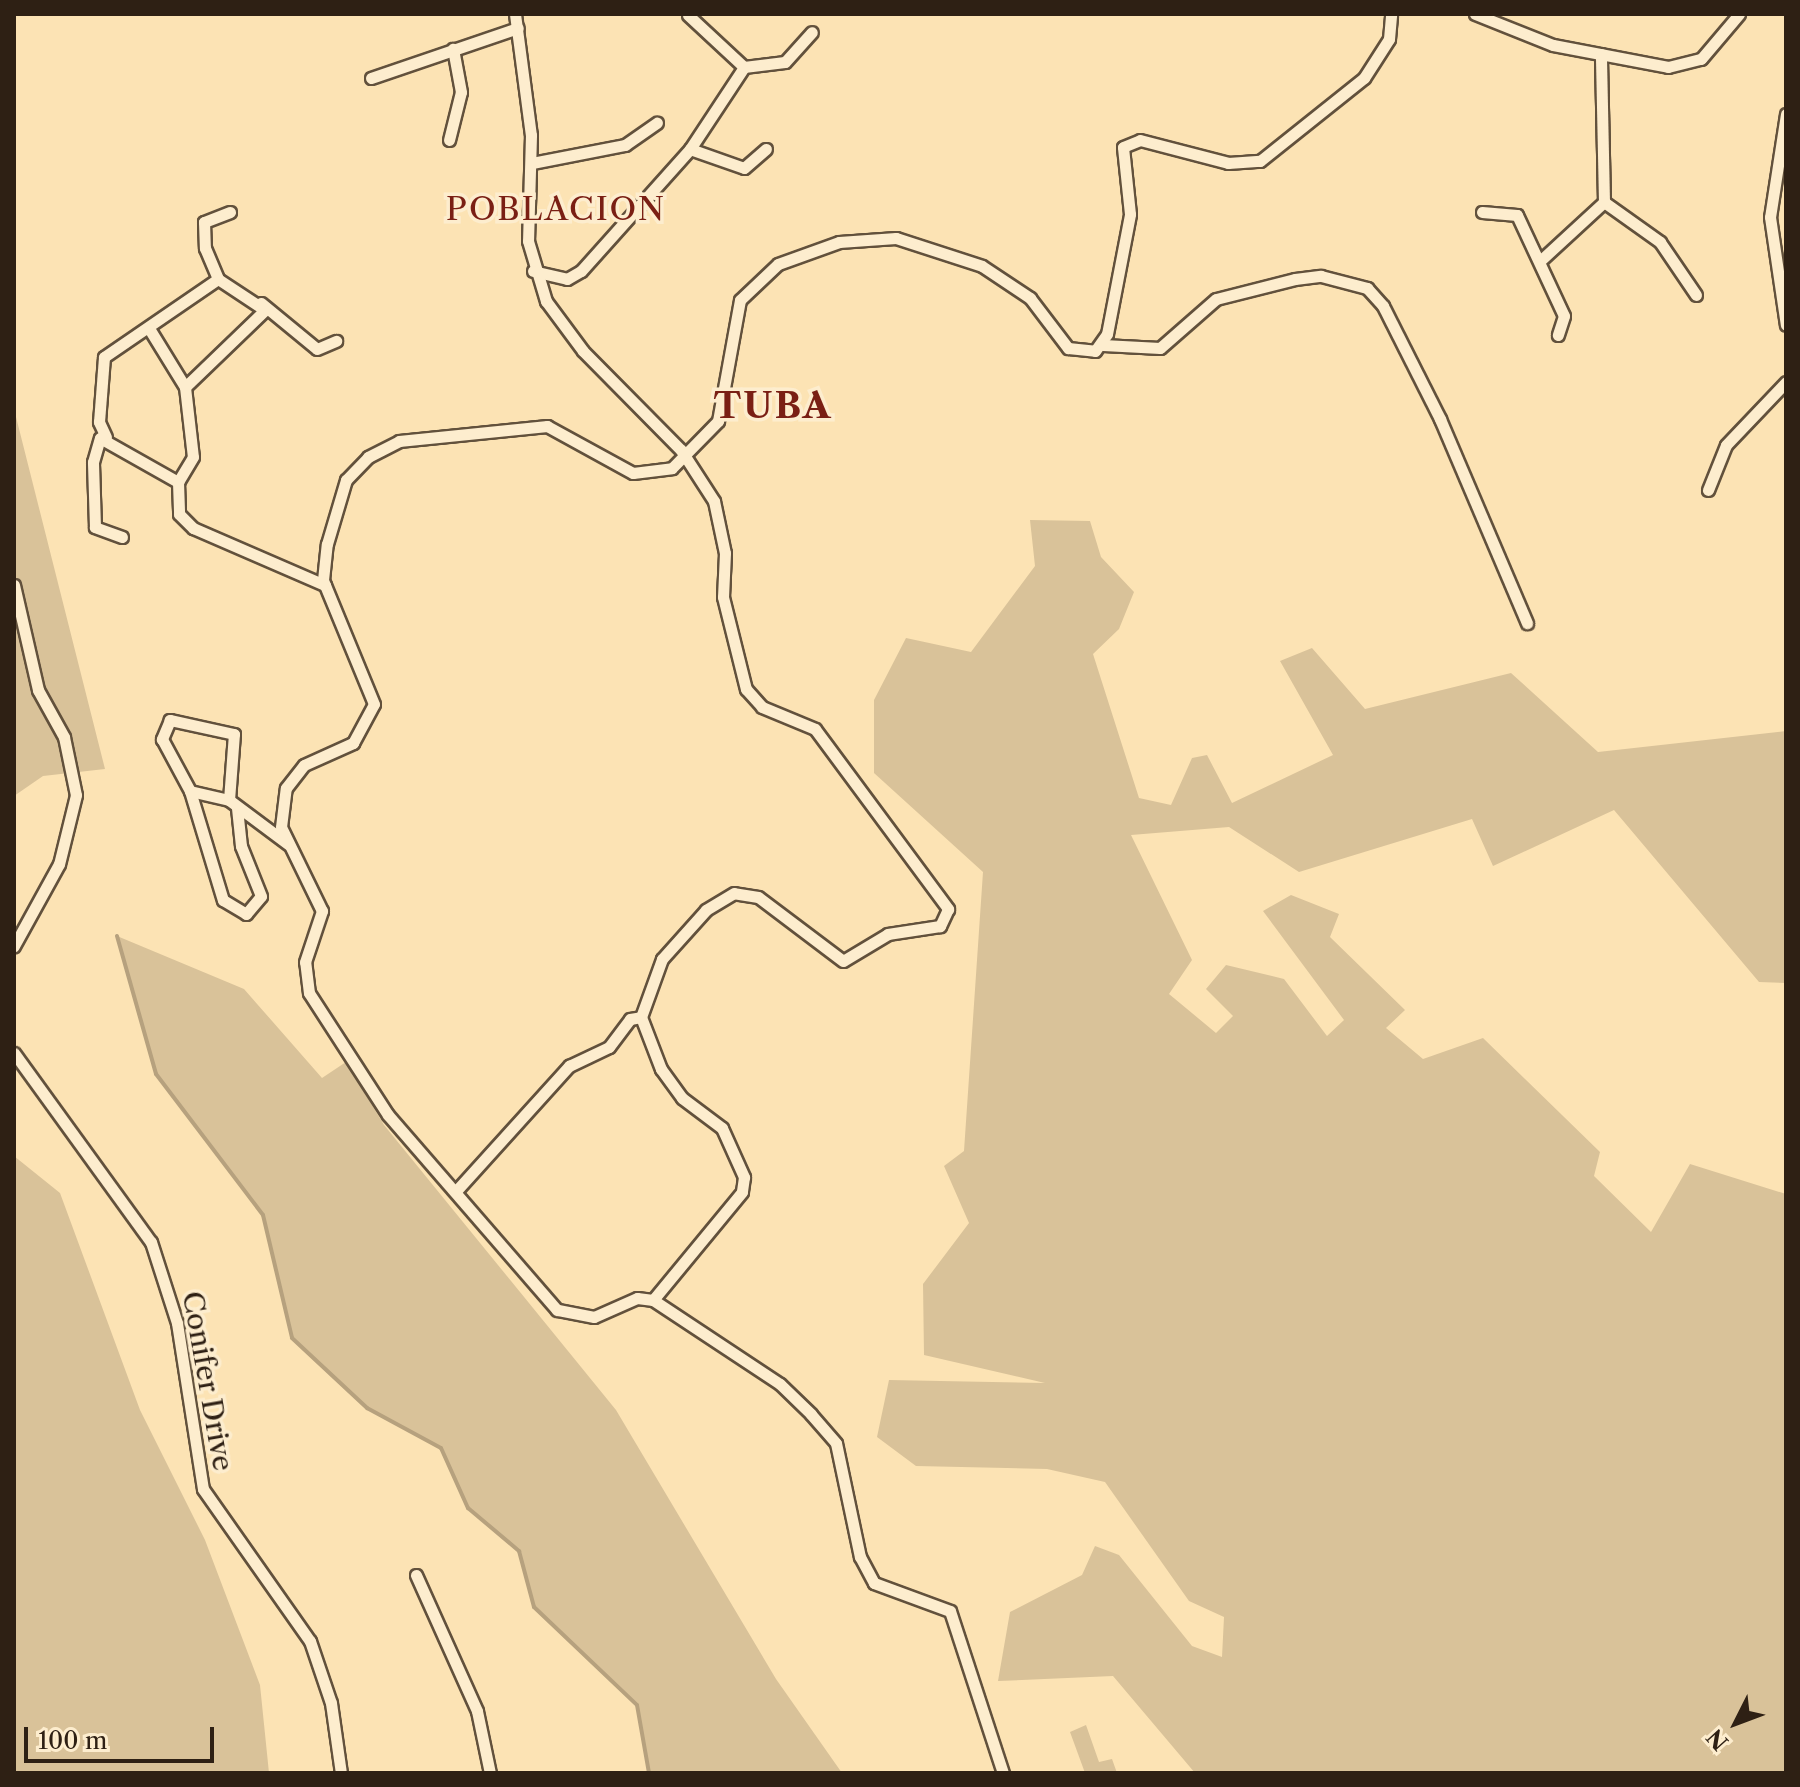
<!DOCTYPE html>
<html>
<head>
<meta charset="utf-8">
<style>
	body { margin:0 }
	#map { position:relative; width:1800px; height:1787px; overflow:hidden; background:#fce3b4; font-family:"Libre Caslon Text",serif }
	div>[style] { position:absolute }
	.green>* { inset:0; background:#d9c299 }
	.stream>* { height:4px; margin:-2px; padding:0 2px; transform-origin:2px; border-radius:2px; background:#b6a17e }
	.roads { filter:drop-shadow(2px 0 #62513c) drop-shadow(-2px 0 #62513c) drop-shadow(0 2px #62513c) drop-shadow(0 -2px #62513c) }
	.street>* { height:11px; margin:-5.5px; padding:0 5.5px; transform-origin:5.5px; border-radius:5.5px; background:#fdedce }
	span { translate:-50% -50%; white-space:nowrap; text-align:center; line-height:1.15; -webkit-text-stroke:7px #fdedce; paint-order:stroke }
	.street-label { font-size:28px; color:#2e2014 }
	.quarter-label { font-size:32px; color:#7a1f14; letter-spacing:2px }
	.district-label { font-size:36px; color:#7a1f14; font-weight:700; letter-spacing:2px }
	.frame { position:absolute; inset:0; border:16px solid #2e2014; pointer-events:none }
	.north { position:absolute; left:1696px; top:1683px; width:80px; height:80px; -webkit-text-stroke:6px #fdedce; paint-order:stroke; rotate:228deg; font-size:22px; font-weight:700; line-height:32px; text-align:center; color:#2e2014 }
	.north::after { content:''; display:block; margin:auto; width:28px; height:36px; background:#2e2014; clip-path:polygon(50% 0,100% 100%,50% 72%,0 100%) }
	.scale { position:absolute; left:24px; top:1727px; width:190px; height:36px; box-sizing:border-box; border:4px solid #2e2014; border-top:0; padding-left:10px; font-size:24px; line-height:28px; white-space:nowrap; color:#2e2014; -webkit-text-stroke:6px #fdedce; paint-order:stroke }
</style>
</head>
<body>
<div id="map">
	<div class="green">
		<i style="clip-path:polygon(14px 409px,105px 769px,43px 776px,14px 796px)"></i>
		<i style="clip-path:polygon(1030px 520px,1090px 521px,1101px 557px,1134px 592px,1119px 629px,1093px 654px,1139px 798px,1171px 805px,1192px 758px,1207px 755px,1232px 803px,1333px 755px,1280px 661px,1312px 648px,1365px 709px,1511px 673px,1598px 752px,1786px 731px,1786px 983px,1759px 982px,1614px 810px,1493px 866px,1472px 819px,1299px 872px,1229px 827px,1131px 835px,1192px 960px,1169px 994px,1216px 1033px,1233px 1016px,1206px 989px,1226px 965px,1284px 979px,1327px 1036px,1344px 1020px,1263px 911px,1291px 895px,1339px 914px,1330px 937px,1405px 1010px,1386px 1028px,1423px 1059px,1483px 1038px,1600px 1152px,1594px 1176px,1651px 1232px,1690px 1164px,1786px 1194px,1786px 1773px,1195px 1773px,1113px 1676px,998px 1681px,1010px 1612px,1082px 1575px,1095px 1546px,1119px 1555px,1192px 1646px,1222px 1657px,1224px 1617px,1189px 1601px,1105px 1482px,1047px 1469px,916px 1466px,877px 1437px,889px 1380px,1045px 1383px,924px 1355px,923px 1284px,969px 1223px,944px 1166px,964px 1151px,983px 872px,874px 773px,874px 700px,906px 638px,971px 652px,1035px 566px)"></i>
		<i style="clip-path:polygon(117px 936px,244px 989px,322px 1078px,346px 1062px,384px 1125px,616px 1410px,776px 1679px,842px 1773px,649px 1773px,637px 1705px,534px 1607px,519px 1551px,468px 1508px,441px 1448px,367px 1408px,292px 1338px,263px 1215px,156px 1074px)"></i>
		<i style="clip-path:polygon(14px 1156px,60px 1193px,140px 1410px,205px 1540px,260px 1685px,269px 1773px,14px 1773px)"></i>
		<i style="clip-path:polygon(1086px 1725px,1099px 1762px,1112px 1759px,1117px 1773px,1085px 1773px,1070px 1732px)"></i>
	</div>
	<div class="stream">
		<i style="left:117px;top:936px;width:143px;rotate:74.2deg"></i>
		<i style="left:156px;top:1074px;width:177px;rotate:52.8deg"></i>
		<i style="left:263px;top:1215px;width:126px;rotate:76.7deg"></i>
		<i style="left:292px;top:1338px;width:103px;rotate:43deg"></i>
		<i style="left:367px;top:1408px;width:84px;rotate:28.4deg"></i>
		<i style="left:441px;top:1448px;width:66px;rotate:65.8deg"></i>
		<i style="left:468px;top:1508px;width:67px;rotate:40.1deg"></i>
		<i style="left:519px;top:1551px;width:58px;rotate:75deg"></i>
		<i style="left:534px;top:1607px;width:142px;rotate:43.6deg"></i>
		<i style="left:637px;top:1705px;width:69px;rotate:80deg"></i>
	</div>
	<div class="roads">
		<div class="street">
			<i style="left:515px;top:14px;width:122px;rotate:82.5deg"></i>
			<i style="left:531px;top:135px;width:106px;rotate:91.6deg"></i>
			<i style="left:528px;top:241px;width:63px;rotate:73.3deg"></i>
			<i style="left:546px;top:301px;width:62px;rotate:53.5deg"></i>
			<i style="left:583px;top:351px;width:139px;rotate:45.3deg"></i>
			<i style="left:681px;top:450px;width:61px;rotate:57.1deg"></i>
			<i style="left:714px;top:501px;width:53px;rotate:78.1deg"></i>
			<i style="left:725px;top:553px;width:44px;rotate:92.6deg"></i>
			<i style="left:723px;top:597px;width:95px;rotate:76deg"></i>
			<i style="left:746px;top:689px;width:24px;rotate:48deg"></i>
			<i style="left:762px;top:707px;width:57px;rotate:22.5deg"></i>
			<i style="left:815px;top:729px;width:224px;rotate:53.5deg"></i>
			<i style="left:948px;top:909px;width:19px;rotate:115deg"></i>
			<i style="left:940px;top:926px;width:53px;rotate:171.3deg"></i>
			<i style="left:888px;top:934px;width:52px;rotate:149deg"></i>
			<i style="left:843px;top:961px;width:106px;rotate:-143deg"></i>
			<i style="left:758px;top:897px;width:24px;rotate:-171deg"></i>
			<i style="left:734px;top:893px;width:33px;rotate:149deg"></i>
			<i style="left:706px;top:910px;width:66px;rotate:131.9deg"></i>
			<i style="left:662px;top:959px;width:62px;rotate:109.9deg"></i>
			<i style="left:641px;top:1017px;width:56px;rotate:69deg"></i>
			<i style="left:661px;top:1069px;width:36px;rotate:54deg"></i>
			<i style="left:682px;top:1098px;width:50px;rotate:36.9deg"></i>
			<i style="left:722px;top:1128px;width:54px;rotate:65.8deg"></i>
			<i style="left:744px;top:1177px;width:15px;rotate:98deg"></i>
			<i style="left:742px;top:1192px;width:140px;rotate:129.5deg"></i>
			<i style="left:1475px;top:14px;width:84px;rotate:21.7deg"></i>
			<i style="left:1553px;top:45px;width:117px;rotate:10.8deg"></i>
			<i style="left:1668px;top:67px;width:34px;rotate:-14deg"></i>
			<i style="left:1701px;top:59px;width:59px;rotate:-49.8deg"></i>
			<i style="left:688px;top:15px;width:76px;rotate:42.9deg"></i>
			<i style="left:371px;top:78px;width:155px;rotate:-18.8deg"></i>
			<i style="left:1786px;top:114px;width:104px;rotate:98.8deg"></i>
			<i style="left:1770px;top:217px;width:109px;rotate:81.6deg"></i>
			<i style="left:449px;top:140px;width:49px;rotate:-76deg"></i>
			<i style="left:461px;top:92px;width:44px;rotate:-100.5deg"></i>
			<i style="left:690px;top:149px;width:57px;rotate:19.4deg"></i>
			<i style="left:744px;top:168px;width:29px;rotate:-41deg"></i>
			<i style="left:532px;top:163px;width:95px;rotate:-11deg"></i>
			<i style="left:625px;top:145px;width:39px;rotate:-35deg"></i>
			<i style="left:1604px;top:202px;width:69px;rotate:35.5deg"></i>
			<i style="left:1660px;top:242px;width:64px;rotate:55.8deg"></i>
			<i style="left:230px;top:212px;width:28px;rotate:159deg"></i>
			<i style="left:204px;top:222px;width:26px;rotate:88deg"></i>
			<i style="left:205px;top:248px;width:34px;rotate:67deg"></i>
			<i style="left:218px;top:279px;width:56px;rotate:33.4deg"></i>
			<i style="left:265px;top:310px;width:111px;rotate:136.1deg"></i>
			<i style="left:185px;top:387px;width:70px;rotate:83.5deg"></i>
			<i style="left:193px;top:457px;width:29px;rotate:121deg"></i>
			<i style="left:178px;top:482px;width:32px;rotate:88deg"></i>
			<i style="left:179px;top:514px;width:20px;rotate:45deg"></i>
			<i style="left:193px;top:528px;width:144px;rotate:23.4deg"></i>
			<i style="left:1482px;top:212px;width:35px;rotate:5deg"></i>
			<i style="left:1517px;top:215px;width:111px;rotate:65deg"></i>
			<i style="left:1564px;top:316px;width:20px;rotate:108deg"></i>
			<i style="left:1541px;top:260px;width:86px;rotate:-42.6deg"></i>
			<i style="left:1604px;top:202px;width:148px;rotate:-91.2deg"></i>
			<i style="left:533px;top:271px;width:35px;rotate:13deg"></i>
			<i style="left:567px;top:279px;width:16px;rotate:-30deg"></i>
			<i style="left:581px;top:271px;width:164px;rotate:-48.2deg"></i>
			<i style="left:690px;top:149px;width:98px;rotate:-56.6deg"></i>
			<i style="left:744px;top:67px;width:41px;rotate:-7deg"></i>
			<i style="left:785px;top:62px;width:40px;rotate:-48deg"></i>
			<i style="left:261px;top:303px;width:72px;rotate:39.4deg"></i>
			<i style="left:317px;top:349px;width:21px;rotate:-23deg"></i>
			<i style="left:150px;top:330px;width:67px;rotate:58.4deg"></i>
			<i style="left:1103px;top:345px;width:57px;rotate:3deg"></i>
			<i style="left:1160px;top:348px;width:74px;rotate:-41.2deg"></i>
			<i style="left:1216px;top:299px;width:81px;rotate:-14.2deg"></i>
			<i style="left:1295px;top:279px;width:26px;rotate:-7deg"></i>
			<i style="left:1321px;top:276px;width:48px;rotate:14.6deg"></i>
			<i style="left:1367px;top:288px;width:24px;rotate:48deg"></i>
			<i style="left:1383px;top:306px;width:127px;rotate:63.2deg"></i>
			<i style="left:1440px;top:419px;width:222px;rotate:66.9deg"></i>
			<i style="left:106px;top:437px;width:17px;rotate:-115deg"></i>
			<i style="left:99px;top:422px;width:65px;rotate:-85.6deg"></i>
			<i style="left:104px;top:357px;width:138px;rotate:-34.4deg"></i>
			<i style="left:1708px;top:490px;width:48px;rotate:-68.2deg"></i>
			<i style="left:1726px;top:445px;width:87px;rotate:-46.4deg"></i>
			<i style="left:122px;top:537px;width:29px;rotate:-160deg"></i>
			<i style="left:95px;top:527px;width:65px;rotate:-91.8deg"></i>
			<i style="left:93px;top:462px;width:25px;rotate:-74deg"></i>
			<i style="left:100px;top:438px;width:90px;rotate:29.4deg"></i>
			<i style="left:14px;top:585px;width:108px;rotate:77.1deg"></i>
			<i style="left:38px;top:690px;width:54px;rotate:61deg"></i>
			<i style="left:64px;top:737px;width:59px;rotate:78.3deg"></i>
			<i style="left:76px;top:795px;width:71px;rotate:103.8deg"></i>
			<i style="left:59px;top:864px;width:94px;rotate:118.8deg"></i>
			<i style="left:190px;top:791px;width:114px;rotate:73.2deg"></i>
			<i style="left:223px;top:900px;width:27px;rotate:31deg"></i>
			<i style="left:246px;top:914px;width:23px;rotate:-50deg"></i>
			<i style="left:261px;top:896px;width:54px;rotate:-111.8deg"></i>
			<i style="left:241px;top:846px;width:39px;rotate:-96deg"></i>
			<i style="left:229px;top:800px;width:66px;rotate:-85.7deg"></i>
			<i style="left:234px;top:734px;width:66px;rotate:-167.7deg"></i>
			<i style="left:170px;top:720px;width:21px;rotate:113deg"></i>
			<i style="left:162px;top:739px;width:59px;rotate:61.7deg"></i>
			<i style="left:190px;top:791px;width:40px;rotate:13deg"></i>
			<i style="left:229px;top:800px;width:74px;rotate:36.7deg"></i>
			<i style="left:14px;top:1053px;width:233px;rotate:54.1deg"></i>
			<i style="left:151px;top:1242px;width:85px;rotate:72.2deg"></i>
			<i style="left:177px;top:1323px;width:168px;rotate:81.1deg"></i>
			<i style="left:203px;top:1489px;width:186px;rotate:54.9deg"></i>
			<i style="left:310px;top:1641px;width:65px;rotate:71.3deg"></i>
			<i style="left:331px;top:1703px;width:71px;rotate:81.9deg"></i>
			<i style="left:456px;top:1191px;width:169px;rotate:-47.9deg"></i>
			<i style="left:569px;top:1066px;width:44px;rotate:-25.4deg"></i>
			<i style="left:609px;top:1047px;width:35px;rotate:-53deg"></i>
			<i style="left:630px;top:1019px;width:11px;rotate:-10deg"></i>
			<i style="left:416px;top:1575px;width:149px;rotate:65.8deg"></i>
			<i style="left:477px;top:1711px;width:63px;rotate:78.2deg"></i>
			<i style="left:1003px;top:1773px;width:170px;rotate:-108.1deg"></i>
			<i style="left:950px;top:1611px;width:81px;rotate:-159.8deg"></i>
			<i style="left:874px;top:1583px;width:30px;rotate:-118deg"></i>
			<i style="left:860px;top:1557px;width:116px;rotate:-101.9deg"></i>
			<i style="left:836px;top:1443px;width:38px;rotate:-131deg"></i>
			<i style="left:811px;top:1414px;width:43px;rotate:-135.9deg"></i>
			<i style="left:780px;top:1384px;width:152px;rotate:-146.5deg"></i>
			<i style="left:653px;top:1300px;width:16px;rotate:-173deg"></i>
			<i style="left:637px;top:1298px;width:47px;rotate:156.2deg"></i>
			<i style="left:594px;top:1317px;width:38px;rotate:-169deg"></i>
			<i style="left:557px;top:1310px;width:258px;rotate:-130.9deg"></i>
			<i style="left:388px;top:1115px;width:145px;rotate:-122.9deg"></i>
			<i style="left:309px;top:993px;width:31px;rotate:-97deg"></i>
			<i style="left:305px;top:962px;width:54px;rotate:-71.6deg"></i>
			<i style="left:322px;top:911px;width:93px;rotate:-116deg"></i>
			<i style="left:281px;top:827px;width:39px;rotate:-83deg"></i>
			<i style="left:286px;top:788px;width:29px;rotate:-52deg"></i>
			<i style="left:304px;top:765px;width:54px;rotate:-24.2deg"></i>
			<i style="left:353px;top:743px;width:44px;rotate:-61.7deg"></i>
			<i style="left:374px;top:704px;width:134px;rotate:-112.4deg"></i>
			<i style="left:323px;top:580px;width:36px;rotate:-84deg"></i>
			<i style="left:327px;top:544px;width:67px;rotate:-73.5deg"></i>
			<i style="left:346px;top:480px;width:32px;rotate:-46deg"></i>
			<i style="left:368px;top:457px;width:35px;rotate:-27deg"></i>
			<i style="left:399px;top:441px;width:149px;rotate:-5.8deg"></i>
			<i style="left:547px;top:426px;width:98px;rotate:28.7deg"></i>
			<i style="left:633px;top:473px;width:39px;rotate:-7deg"></i>
			<i style="left:672px;top:468px;width:66px;rotate:-45.6deg"></i>
			<i style="left:718px;top:421px;width:123px;rotate:-79.7deg"></i>
			<i style="left:740px;top:300px;width:52px;rotate:-43.5deg"></i>
			<i style="left:778px;top:264px;width:65px;rotate:-19.8deg"></i>
			<i style="left:839px;top:242px;width:57px;rotate:-4deg"></i>
			<i style="left:896px;top:238px;width:90px;rotate:18deg"></i>
			<i style="left:982px;top:266px;width:58px;rotate:33.7deg"></i>
			<i style="left:1030px;top:298px;width:63px;rotate:52.8deg"></i>
			<i style="left:1068px;top:348px;width:27px;rotate:6deg"></i>
			<i style="left:1095px;top:351px;width:21px;rotate:-55deg"></i>
			<i style="left:1107px;top:334px;width:122px;rotate:-79.1deg"></i>
			<i style="left:1130px;top:214px;width:67px;rotate:-96deg"></i>
			<i style="left:1123px;top:147px;width:18px;rotate:-22deg"></i>
			<i style="left:1140px;top:140px;width:91px;rotate:14.6deg"></i>
			<i style="left:1228px;top:163px;width:32px;rotate:-4deg"></i>
			<i style="left:1260px;top:161px;width:133px;rotate:-38.6deg"></i>
			<i style="left:1364px;top:78px;width:46px;rotate:-57.3deg"></i>
			<i style="left:1389px;top:39px;width:25px;rotate:-85deg"></i>
		</div>
	</div>
	<div class="street-label">
		<span style="left:208px;top:1381px;rotate:80deg">Conifer Drive</span>
	</div>
	<div class="quarter-label">
		<span style="left:556px;top:209px">POBLACION</span>
	</div>
	<div class="district-label">
		<span style="left:773px;top:406px">TUBA</span>
	</div>
	<div class="frame"></div>
	<div class="north">N</div>
	<div class="scale">100 m</div>
</div>
</body>
</html>
